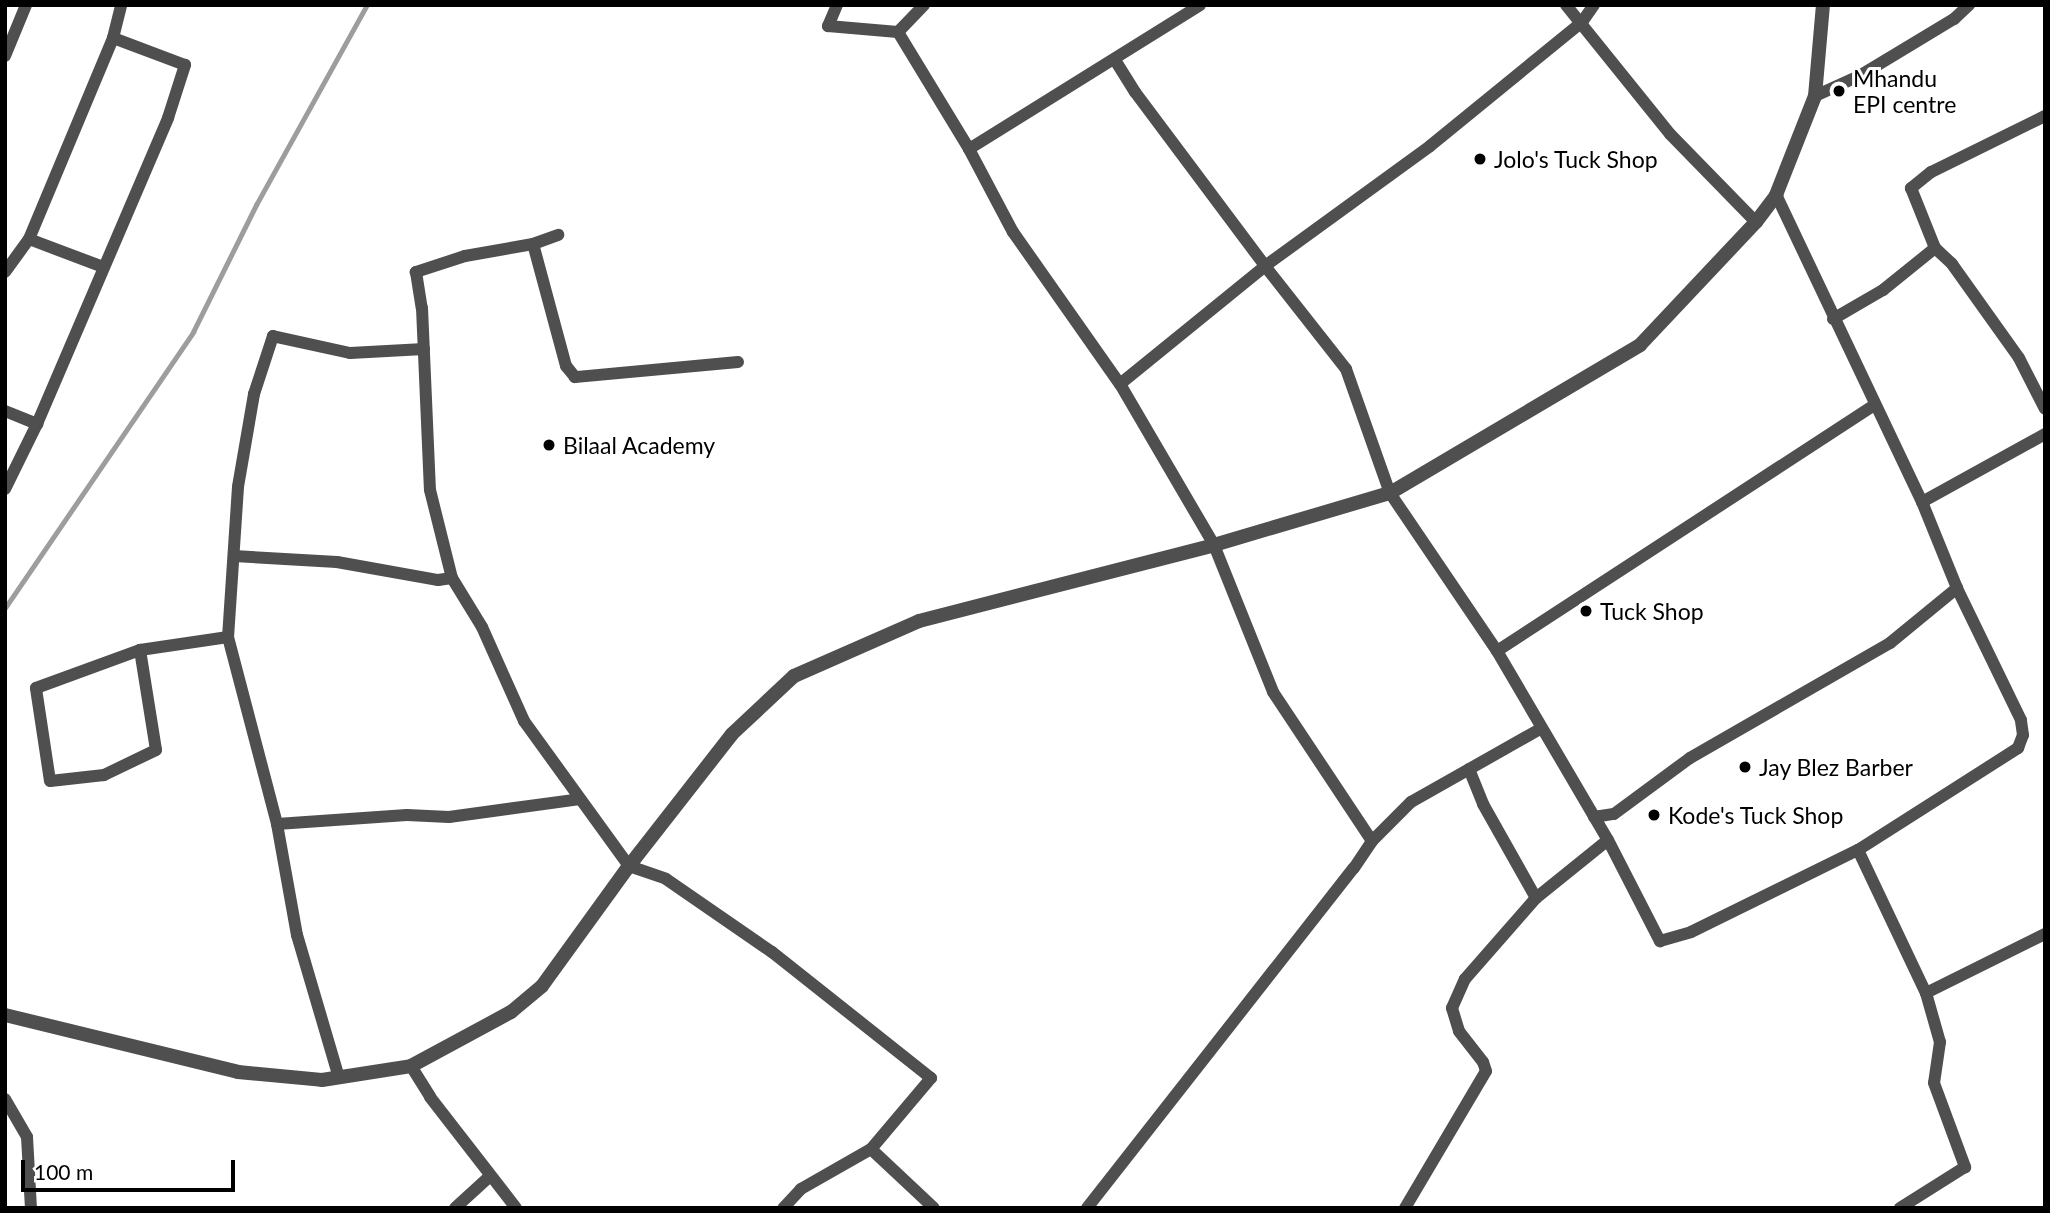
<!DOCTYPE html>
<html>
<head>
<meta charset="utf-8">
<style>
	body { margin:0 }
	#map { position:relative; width:2050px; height:1213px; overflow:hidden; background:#fff; font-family:Lato,sans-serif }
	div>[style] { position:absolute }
	.stream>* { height:4.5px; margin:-2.25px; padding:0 2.25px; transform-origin:2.25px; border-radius:2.25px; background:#9d9d9d }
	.minor>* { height:12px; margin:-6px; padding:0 6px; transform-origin:6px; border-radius:6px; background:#4f4f4f }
	.tertiary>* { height:14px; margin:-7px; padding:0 7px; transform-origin:7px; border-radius:7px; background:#4f4f4f }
	.dots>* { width:19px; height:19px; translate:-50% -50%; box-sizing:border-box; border:4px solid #fff; border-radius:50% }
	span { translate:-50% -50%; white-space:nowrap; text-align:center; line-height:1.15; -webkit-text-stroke:6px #fff; paint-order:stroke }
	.poi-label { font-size:23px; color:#000 }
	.left { translate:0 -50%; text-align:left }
	.frame { position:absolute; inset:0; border:7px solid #000; pointer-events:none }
	.scale { position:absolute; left:21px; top:1160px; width:214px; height:32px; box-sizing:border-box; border:4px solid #000; border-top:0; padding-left:9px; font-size:21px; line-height:24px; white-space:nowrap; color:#000; -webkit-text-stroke:5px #fff; paint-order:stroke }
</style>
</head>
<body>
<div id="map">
	<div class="stream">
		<i style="left:5px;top:608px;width:334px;rotate:-55.7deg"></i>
		<i style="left:193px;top:332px;width:142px;rotate:-63.6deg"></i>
		<i style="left:256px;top:205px;width:229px;rotate:-61deg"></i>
	</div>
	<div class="minor">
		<i style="left:837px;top:5px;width:23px;rotate:113deg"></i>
		<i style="left:828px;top:26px;width:70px;rotate:4.9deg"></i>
		<i style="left:898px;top:32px;width:37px;rotate:-46deg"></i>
		<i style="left:1566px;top:5px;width:166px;rotate:51.1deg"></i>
		<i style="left:1670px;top:134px;width:123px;rotate:45.7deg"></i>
		<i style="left:898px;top:32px;width:137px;rotate:58.7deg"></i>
		<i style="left:969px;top:149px;width:94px;rotate:62.1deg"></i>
		<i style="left:1013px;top:232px;width:186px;rotate:54.9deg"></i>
		<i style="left:1120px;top:384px;width:186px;rotate:59.7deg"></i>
		<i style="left:1214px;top:545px;width:158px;rotate:68.1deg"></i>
		<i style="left:1273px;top:692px;width:179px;rotate:56.4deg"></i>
		<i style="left:5px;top:56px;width:55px;rotate:-67.6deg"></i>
		<i style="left:1115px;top:60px;width:38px;rotate:58deg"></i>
		<i style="left:1135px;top:92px;width:217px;rotate:53.2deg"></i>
		<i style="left:1265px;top:266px;width:131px;rotate:51.8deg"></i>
		<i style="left:1346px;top:369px;width:132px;rotate:70.5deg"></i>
		<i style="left:1390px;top:493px;width:191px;rotate:55.9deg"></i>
		<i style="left:1497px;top:651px;width:219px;rotate:59.6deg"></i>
		<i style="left:1608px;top:840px;width:114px;rotate:62.8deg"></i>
		<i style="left:1660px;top:941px;width:32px;rotate:-16deg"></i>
		<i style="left:1691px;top:932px;width:186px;rotate:-26.2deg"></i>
		<i style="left:1858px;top:850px;width:190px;rotate:-32.5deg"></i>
		<i style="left:2018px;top:748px;width:14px;rotate:-69deg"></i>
		<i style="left:2023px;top:735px;width:15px;rotate:-98deg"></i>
		<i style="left:2021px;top:720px;width:147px;rotate:-115.9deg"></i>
		<i style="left:1957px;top:588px;width:93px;rotate:-112.1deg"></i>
		<i style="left:1922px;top:502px;width:340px;rotate:-115.4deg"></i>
		<i style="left:1815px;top:96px;width:51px;rotate:-24.5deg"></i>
		<i style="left:1861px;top:75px;width:109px;rotate:-31.1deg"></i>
		<i style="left:1954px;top:19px;width:21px;rotate:-43deg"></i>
		<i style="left:2045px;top:116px;width:127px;rotate:153.8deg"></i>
		<i style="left:1931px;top:172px;width:26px;rotate:141deg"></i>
		<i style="left:1911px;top:188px;width:65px;rotate:68.2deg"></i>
		<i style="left:1935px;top:248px;width:23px;rotate:43deg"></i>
		<i style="left:1952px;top:264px;width:115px;rotate:54.5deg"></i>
		<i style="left:2019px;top:358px;width:57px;rotate:63deg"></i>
		<i style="left:969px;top:149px;width:272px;rotate:-31.9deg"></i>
		<i style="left:29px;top:239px;width:79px;rotate:20.7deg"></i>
		<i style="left:533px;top:244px;width:27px;rotate:-20deg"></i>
		<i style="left:5px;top:272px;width:41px;rotate:-54deg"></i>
		<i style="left:29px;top:239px;width:218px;rotate:-67.3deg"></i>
		<i style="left:113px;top:38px;width:34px;rotate:-76deg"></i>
		<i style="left:1833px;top:319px;width:58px;rotate:-30.1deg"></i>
		<i style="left:1883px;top:290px;width:67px;rotate:-38.9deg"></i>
		<i style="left:424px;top:349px;width:74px;rotate:176.9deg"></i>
		<i style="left:350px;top:353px;width:79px;rotate:-167.6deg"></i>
		<i style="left:273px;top:336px;width:61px;rotate:108.1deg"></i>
		<i style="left:254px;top:394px;width:94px;rotate:99.8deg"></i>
		<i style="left:238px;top:487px;width:150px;rotate:93.8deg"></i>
		<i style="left:228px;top:637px;width:193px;rotate:75.3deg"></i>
		<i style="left:277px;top:824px;width:130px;rotate:-4deg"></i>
		<i style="left:407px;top:815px;width:42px;rotate:2.7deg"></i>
		<i style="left:449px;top:817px;width:132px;rotate:-7.8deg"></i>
		<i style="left:738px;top:362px;width:164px;rotate:174.7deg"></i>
		<i style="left:575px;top:377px;width:14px;rotate:-129deg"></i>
		<i style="left:566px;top:366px;width:126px;rotate:-105.1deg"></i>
		<i style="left:533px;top:244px;width:69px;rotate:170deg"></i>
		<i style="left:465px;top:256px;width:52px;rotate:161.9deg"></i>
		<i style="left:416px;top:272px;width:36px;rotate:81deg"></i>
		<i style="left:422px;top:308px;width:182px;rotate:87.5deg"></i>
		<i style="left:430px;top:490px;width:91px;rotate:76deg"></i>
		<i style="left:452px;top:578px;width:57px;rotate:58.5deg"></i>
		<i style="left:482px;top:627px;width:103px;rotate:65.9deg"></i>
		<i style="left:524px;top:721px;width:179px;rotate:54.1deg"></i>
		<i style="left:629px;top:866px;width:39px;rotate:19deg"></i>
		<i style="left:666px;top:879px;width:129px;rotate:34.6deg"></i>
		<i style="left:772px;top:952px;width:203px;rotate:38.4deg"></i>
		<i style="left:931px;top:1078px;width:93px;rotate:130.2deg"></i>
		<i style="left:871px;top:1149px;width:81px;rotate:150.3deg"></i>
		<i style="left:801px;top:1189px;width:26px;rotate:133deg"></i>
		<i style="left:1120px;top:384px;width:187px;rotate:-39.1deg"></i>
		<i style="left:1265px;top:266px;width:204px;rotate:-36deg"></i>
		<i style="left:1430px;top:146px;width:196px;rotate:-39.2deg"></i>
		<i style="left:1582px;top:22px;width:21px;rotate:-55deg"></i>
		<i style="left:5px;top:411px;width:35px;rotate:22deg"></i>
		<i style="left:5px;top:489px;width:72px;rotate:-63.8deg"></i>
		<i style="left:37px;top:424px;width:333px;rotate:-66.8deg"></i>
		<i style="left:168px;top:118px;width:56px;rotate:-72.2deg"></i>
		<i style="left:185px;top:65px;width:77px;rotate:-159.4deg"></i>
		<i style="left:1922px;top:502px;width:141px;rotate:-28.9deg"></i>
		<i style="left:234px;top:556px;width:103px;rotate:3.3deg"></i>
		<i style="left:337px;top:562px;width:103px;rotate:10.1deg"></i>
		<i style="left:438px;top:580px;width:14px;rotate:-8deg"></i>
		<i style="left:140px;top:650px;width:101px;rotate:80.9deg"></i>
		<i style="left:156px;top:750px;width:58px;rotate:154.3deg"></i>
		<i style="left:104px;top:775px;width:54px;rotate:173.7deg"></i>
		<i style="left:50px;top:781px;width:94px;rotate:-98.6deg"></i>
		<i style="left:36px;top:688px;width:111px;rotate:-20.1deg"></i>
		<i style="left:140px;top:650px;width:89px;rotate:-8.4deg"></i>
		<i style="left:1497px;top:651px;width:450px;rotate:-33.1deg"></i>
		<i style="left:1469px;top:769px;width:38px;rotate:68deg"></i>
		<i style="left:1483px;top:804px;width:108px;rotate:60.6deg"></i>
		<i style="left:1594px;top:817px;width:20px;rotate:-9deg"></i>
		<i style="left:1614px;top:814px;width:94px;rotate:-36.4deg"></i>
		<i style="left:1690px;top:758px;width:231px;rotate:-29.9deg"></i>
		<i style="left:1890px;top:643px;width:87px;rotate:-39.4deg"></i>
		<i style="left:277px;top:824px;width:113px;rotate:79.8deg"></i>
		<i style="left:297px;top:935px;width:149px;rotate:73.6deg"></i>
		<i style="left:1858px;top:850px;width:158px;rotate:64.6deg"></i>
		<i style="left:1926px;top:993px;width:51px;rotate:74.1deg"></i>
		<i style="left:1940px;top:1042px;width:41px;rotate:98.3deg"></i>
		<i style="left:1934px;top:1083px;width:90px;rotate:69.7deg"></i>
		<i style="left:1965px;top:1167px;width:77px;rotate:147.8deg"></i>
		<i style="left:1926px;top:993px;width:133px;rotate:-26.4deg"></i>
		<i style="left:411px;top:1066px;width:36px;rotate:58deg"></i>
		<i style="left:430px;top:1097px;width:140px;rotate:52.2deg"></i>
		<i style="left:5px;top:1099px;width:44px;rotate:59.9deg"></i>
		<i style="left:27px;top:1137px;width:71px;rotate:86.8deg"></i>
		<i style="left:871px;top:1149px;width:86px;rotate:43.1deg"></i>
		<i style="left:455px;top:1208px;width:46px;rotate:-42.4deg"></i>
		<i style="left:1087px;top:1208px;width:432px;rotate:-51.9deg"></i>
		<i style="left:1354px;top:868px;width:32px;rotate:-56deg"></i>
		<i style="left:1372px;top:841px;width:55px;rotate:-45deg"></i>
		<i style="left:1411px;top:802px;width:148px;rotate:-29.5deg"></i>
		<i style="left:1405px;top:1208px;width:159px;rotate:-59.4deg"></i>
		<i style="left:1486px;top:1071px;width:9px;rotate:-108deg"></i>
		<i style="left:1483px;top:1062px;width:39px;rotate:-128deg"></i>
		<i style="left:1459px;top:1031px;width:24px;rotate:-107deg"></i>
		<i style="left:1452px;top:1008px;width:32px;rotate:-66deg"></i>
		<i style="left:1465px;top:979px;width:108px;rotate:-48.8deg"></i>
		<i style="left:1536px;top:898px;width:92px;rotate:-38.9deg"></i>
	</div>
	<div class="tertiary">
		<i style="left:5px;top:1015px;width:240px;rotate:13.7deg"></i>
		<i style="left:238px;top:1072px;width:84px;rotate:5.4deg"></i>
		<i style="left:322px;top:1080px;width:90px;rotate:-8.9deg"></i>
		<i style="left:411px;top:1066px;width:114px;rotate:-28.4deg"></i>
		<i style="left:511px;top:1012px;width:40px;rotate:-40deg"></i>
		<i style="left:542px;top:986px;width:148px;rotate:-54.1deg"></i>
		<i style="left:629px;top:866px;width:167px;rotate:-52deg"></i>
		<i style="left:732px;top:734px;width:85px;rotate:-43.1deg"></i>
		<i style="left:794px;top:676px;width:137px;rotate:-23.7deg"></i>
		<i style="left:919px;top:621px;width:305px;rotate:-14.4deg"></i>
		<i style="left:1214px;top:545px;width:184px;rotate:-16.5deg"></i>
		<i style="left:1390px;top:493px;width:291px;rotate:-30.6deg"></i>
		<i style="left:1640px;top:345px;width:169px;rotate:-46.7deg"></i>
		<i style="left:1756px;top:222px;width:34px;rotate:-53deg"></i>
		<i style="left:1776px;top:195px;width:106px;rotate:-68.5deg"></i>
		<i style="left:1815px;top:96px;width:91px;rotate:-85deg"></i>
	</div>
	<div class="dots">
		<i style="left:1839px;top:91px;background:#000"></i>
		<i style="left:1480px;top:159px;background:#000"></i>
		<i style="left:549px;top:445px;background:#000"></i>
		<i style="left:1586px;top:611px;background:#000"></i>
		<i style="left:1745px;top:767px;background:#000"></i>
		<i style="left:1654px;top:815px;background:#000"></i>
	</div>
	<div class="poi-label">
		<span class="left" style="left:1853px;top:91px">Mhandu<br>EPI centre</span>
		<span class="left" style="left:1494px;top:159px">Jolo's Tuck Shop</span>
		<span class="left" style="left:563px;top:445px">Bilaal Academy</span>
		<span class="left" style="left:1600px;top:611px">Tuck Shop</span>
		<span class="left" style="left:1759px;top:767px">Jay Blez Barber</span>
		<span class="left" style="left:1668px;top:815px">Kode's Tuck Shop</span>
	</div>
	<div class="frame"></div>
	<div class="scale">100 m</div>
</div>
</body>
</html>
